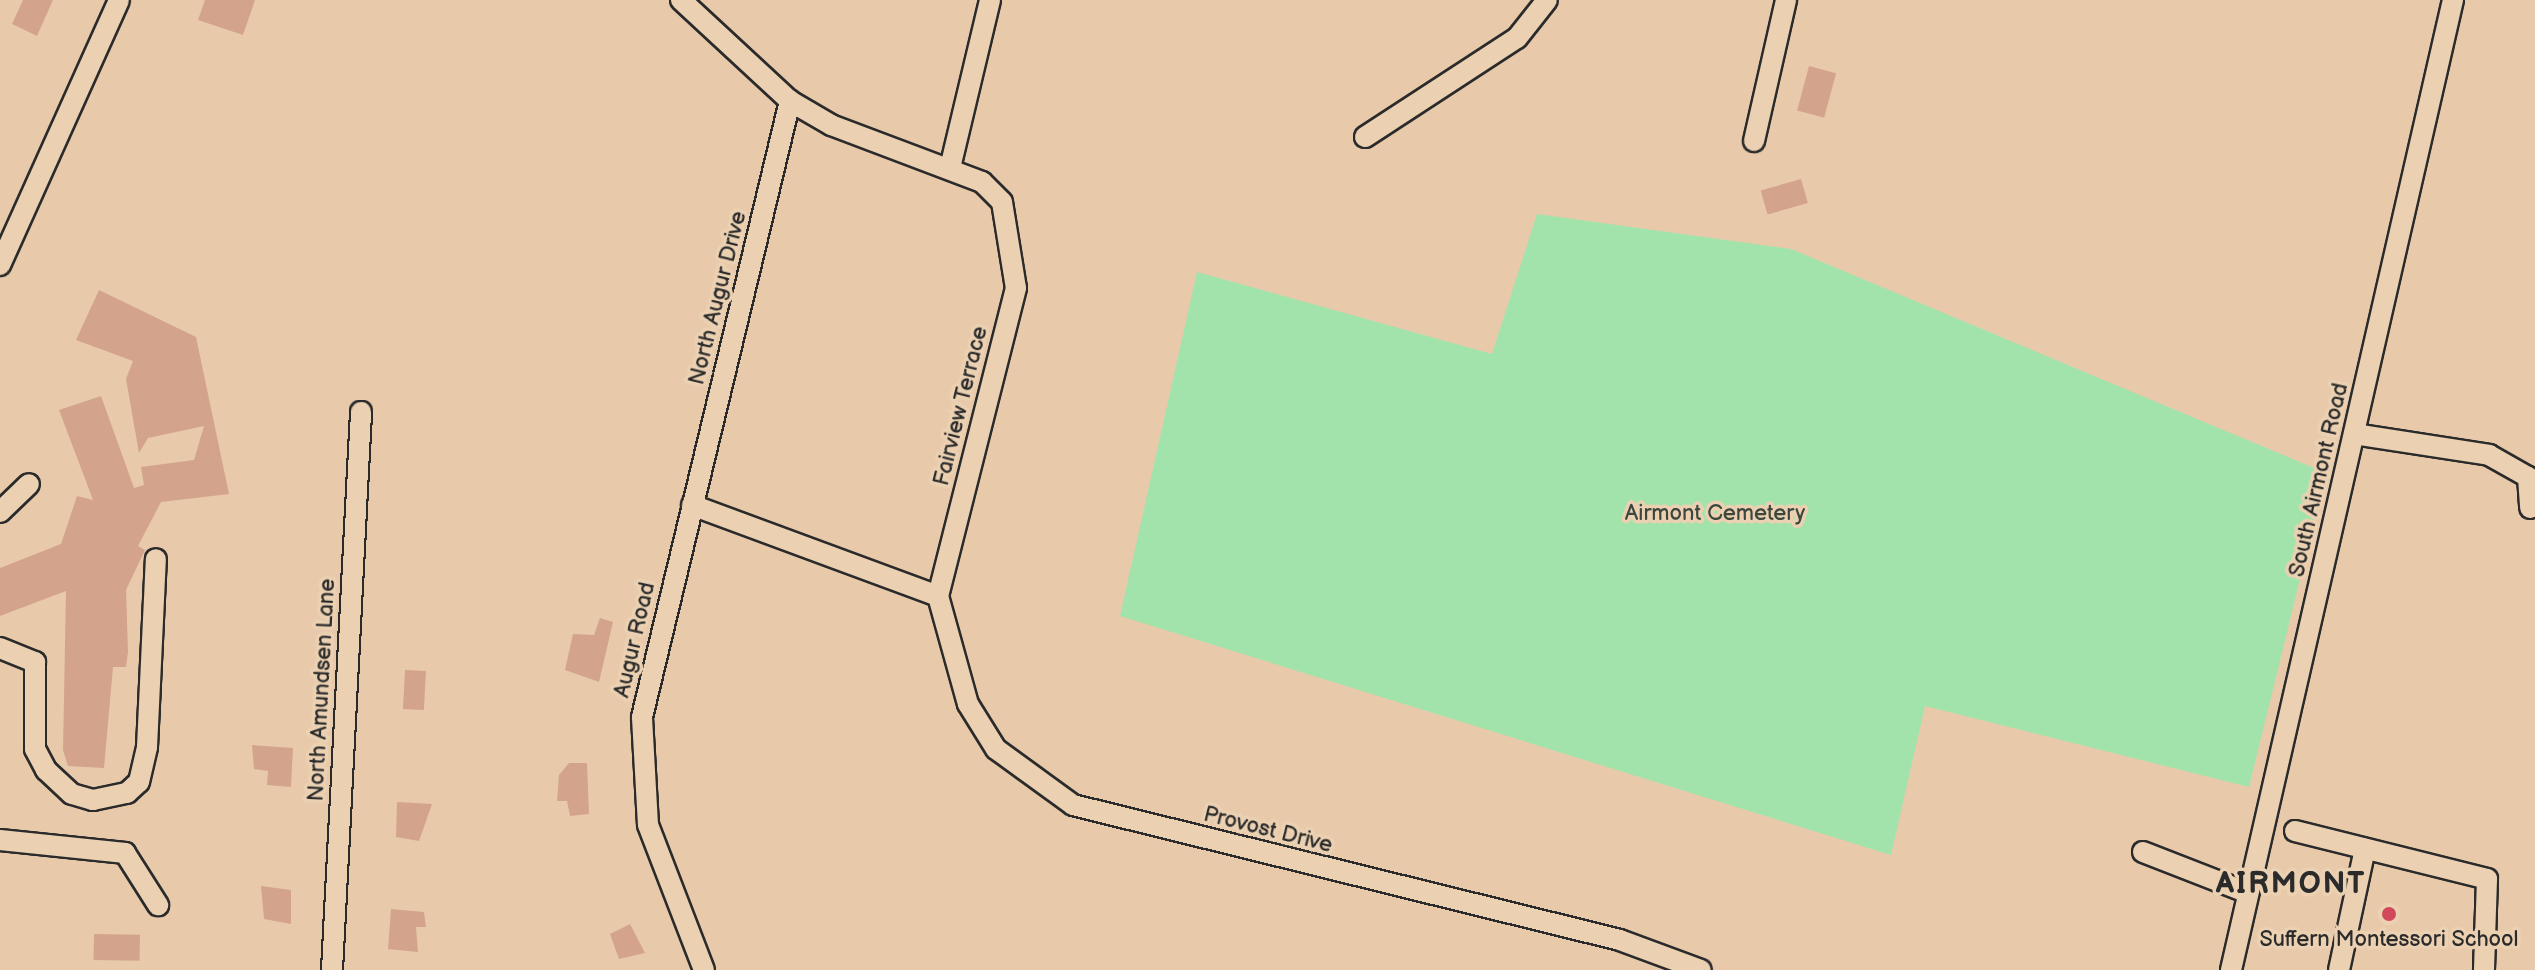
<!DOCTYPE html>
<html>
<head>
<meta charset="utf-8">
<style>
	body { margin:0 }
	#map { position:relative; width:2535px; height:970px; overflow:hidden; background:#e8caab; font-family:"Balsamiq Sans",sans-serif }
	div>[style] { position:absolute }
	.green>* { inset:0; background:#a2e3ac }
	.building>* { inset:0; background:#d3a48b; transform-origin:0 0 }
	.roads { filter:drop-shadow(2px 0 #2b2b2b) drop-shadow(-2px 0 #2b2b2b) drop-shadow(0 2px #2b2b2b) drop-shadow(0 -2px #2b2b2b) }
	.minor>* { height:20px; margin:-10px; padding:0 10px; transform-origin:10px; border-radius:10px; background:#ebd1b2 }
	.dots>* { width:22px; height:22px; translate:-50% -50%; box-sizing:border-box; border:4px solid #ebd1b2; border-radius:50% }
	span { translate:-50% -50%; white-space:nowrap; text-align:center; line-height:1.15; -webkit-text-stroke:7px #ebd1b2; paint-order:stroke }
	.street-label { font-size:22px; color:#2b2b2b }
	.park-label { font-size:22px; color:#3d473e }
	.poi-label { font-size:22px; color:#2b2b2b }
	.district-label { font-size:30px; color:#2b2b2b; font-weight:700; letter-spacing:2px }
</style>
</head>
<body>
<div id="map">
	<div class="green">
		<i style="clip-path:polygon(1537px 214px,1791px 249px,2326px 473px,2249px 787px,1925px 706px,1891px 855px,1120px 616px,1197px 272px,1492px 354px)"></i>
	</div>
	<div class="building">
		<i style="clip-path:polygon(23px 0,53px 0,37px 36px,12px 24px)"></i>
		<i style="clip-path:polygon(205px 0,255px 0,243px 35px,198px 20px)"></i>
		<i style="left:1809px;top:66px;width:28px;height:46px;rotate:15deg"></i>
		<i style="left:1801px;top:179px;width:25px;height:42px;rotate:74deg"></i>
		<i style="clip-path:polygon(99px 290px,196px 337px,229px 494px,161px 502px,138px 546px,145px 550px,126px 590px,128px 652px,126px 667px,113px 667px,104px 768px,68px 766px,63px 750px,66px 591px,0 616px,0 568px,61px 544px,77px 496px,93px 500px,59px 410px,101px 396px,134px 488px,144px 485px,141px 467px,194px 460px,204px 426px,148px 438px,139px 453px,126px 379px,133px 361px,76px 340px)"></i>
		<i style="clip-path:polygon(600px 618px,613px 622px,599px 682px,565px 670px,573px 634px,594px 635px)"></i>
		<i style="left:405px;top:670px;width:21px;height:39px;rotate:3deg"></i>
		<i style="clip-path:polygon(252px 745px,293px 748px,291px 787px,267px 785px,268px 771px,254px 769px)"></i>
		<i style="clip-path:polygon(569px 763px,587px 763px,589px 814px,570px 816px,567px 801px,557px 801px,559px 775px)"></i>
		<i style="clip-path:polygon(397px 802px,432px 804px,419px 841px,396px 837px)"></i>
		<i style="clip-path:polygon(261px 886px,291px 890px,291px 924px,264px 919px)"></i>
		<i style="clip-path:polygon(391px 909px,424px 912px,426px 927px,416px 927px,418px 952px,388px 949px)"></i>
		<i style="clip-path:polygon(630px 924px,645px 953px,619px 959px,610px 934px)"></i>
		<i style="left:94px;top:934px;width:46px;height:26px;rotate:1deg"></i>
	</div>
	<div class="roads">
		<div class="minor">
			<i style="left:681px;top:0;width:149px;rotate:42.8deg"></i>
			<i style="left:790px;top:101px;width:48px;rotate:30.3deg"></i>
			<i style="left:831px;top:125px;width:161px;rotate:20.7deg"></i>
			<i style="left:982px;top:182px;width:28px;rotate:45deg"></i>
			<i style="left:1002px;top:202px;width:87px;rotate:80.8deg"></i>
			<i style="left:1016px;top:288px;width:318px;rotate:104.2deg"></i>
			<i style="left:938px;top:596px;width:112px;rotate:74.5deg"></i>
			<i style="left:968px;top:704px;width:53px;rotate:58.1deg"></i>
			<i style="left:996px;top:749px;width:95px;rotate:36deg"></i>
			<i style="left:1073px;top:805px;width:563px;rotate:13.86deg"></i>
			<i style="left:1620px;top:940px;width:86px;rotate:20.3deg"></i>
			<i style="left:1365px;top:137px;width:181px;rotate:-33.1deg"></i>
			<i style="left:1517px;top:38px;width:48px;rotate:-51.7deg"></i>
			<i style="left:1754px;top:141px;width:145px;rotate:-77.2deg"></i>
			<i style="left:950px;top:168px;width:173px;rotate:-76.6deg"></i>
			<i style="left:0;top:265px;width:290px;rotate:-65.8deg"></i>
			<i style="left:2354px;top:434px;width:137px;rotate:8.8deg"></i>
			<i style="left:2489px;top:455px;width:45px;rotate:29.4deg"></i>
			<i style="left:2528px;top:477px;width:31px;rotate:86deg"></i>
			<i style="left:692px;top:505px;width:262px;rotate:20.3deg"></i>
			<i style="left:0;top:512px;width:40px;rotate:-44deg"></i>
			<i style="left:0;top:648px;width:38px;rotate:22deg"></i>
			<i style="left:35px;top:662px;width:87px;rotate:90deg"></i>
			<i style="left:35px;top:749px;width:24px;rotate:62deg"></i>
			<i style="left:46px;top:770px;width:35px;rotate:43deg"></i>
			<i style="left:72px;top:794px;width:22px;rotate:16deg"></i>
			<i style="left:93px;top:800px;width:35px;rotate:-12deg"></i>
			<i style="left:127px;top:793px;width:16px;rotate:-43deg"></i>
			<i style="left:139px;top:782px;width:36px;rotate:-77deg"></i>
			<i style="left:147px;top:747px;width:188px;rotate:-87.3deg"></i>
			<i style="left:2295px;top:831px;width:198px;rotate:14deg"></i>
			<i style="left:2487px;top:879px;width:91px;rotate:91.9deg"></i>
			<i style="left:0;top:840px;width:126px;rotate:5.9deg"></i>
			<i style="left:125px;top:853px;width:62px;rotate:57.6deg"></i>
			<i style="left:2143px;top:852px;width:113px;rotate:21.3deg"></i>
			<i style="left:332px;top:970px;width:559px;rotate:-87.02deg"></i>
			<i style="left:704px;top:970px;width:155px;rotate:-111.1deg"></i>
			<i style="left:648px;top:825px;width:108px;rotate:-93.2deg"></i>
			<i style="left:642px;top:717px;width:634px;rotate:-76.49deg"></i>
			<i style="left:2231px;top:970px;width:995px;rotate:-77.11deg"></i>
			<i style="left:2339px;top:970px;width:124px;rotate:-77.9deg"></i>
		</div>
	</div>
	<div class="dots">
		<i style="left:2389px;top:914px;background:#d1495b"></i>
	</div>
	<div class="street-label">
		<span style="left:718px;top:298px;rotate:-76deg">North Augur Drive</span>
		<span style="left:961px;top:406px;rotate:-76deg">Fairview Terrace</span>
		<span style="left:2319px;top:480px;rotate:-77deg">South Airmont Road</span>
		<span style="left:635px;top:640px;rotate:-77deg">Augur Road</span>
		<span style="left:322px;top:690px;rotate:-87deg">North Amundsen Lane</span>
		<span style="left:1268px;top:830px;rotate:14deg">Provost Drive</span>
	</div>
	<div class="park-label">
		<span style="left:1715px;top:514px">Airmont Cemetery</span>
	</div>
	<div class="poi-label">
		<span style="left:2389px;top:940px">Suffern Montessori School</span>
	</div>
	<div class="district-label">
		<span style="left:2291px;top:884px">AIRMONT</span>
	</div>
</div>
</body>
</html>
